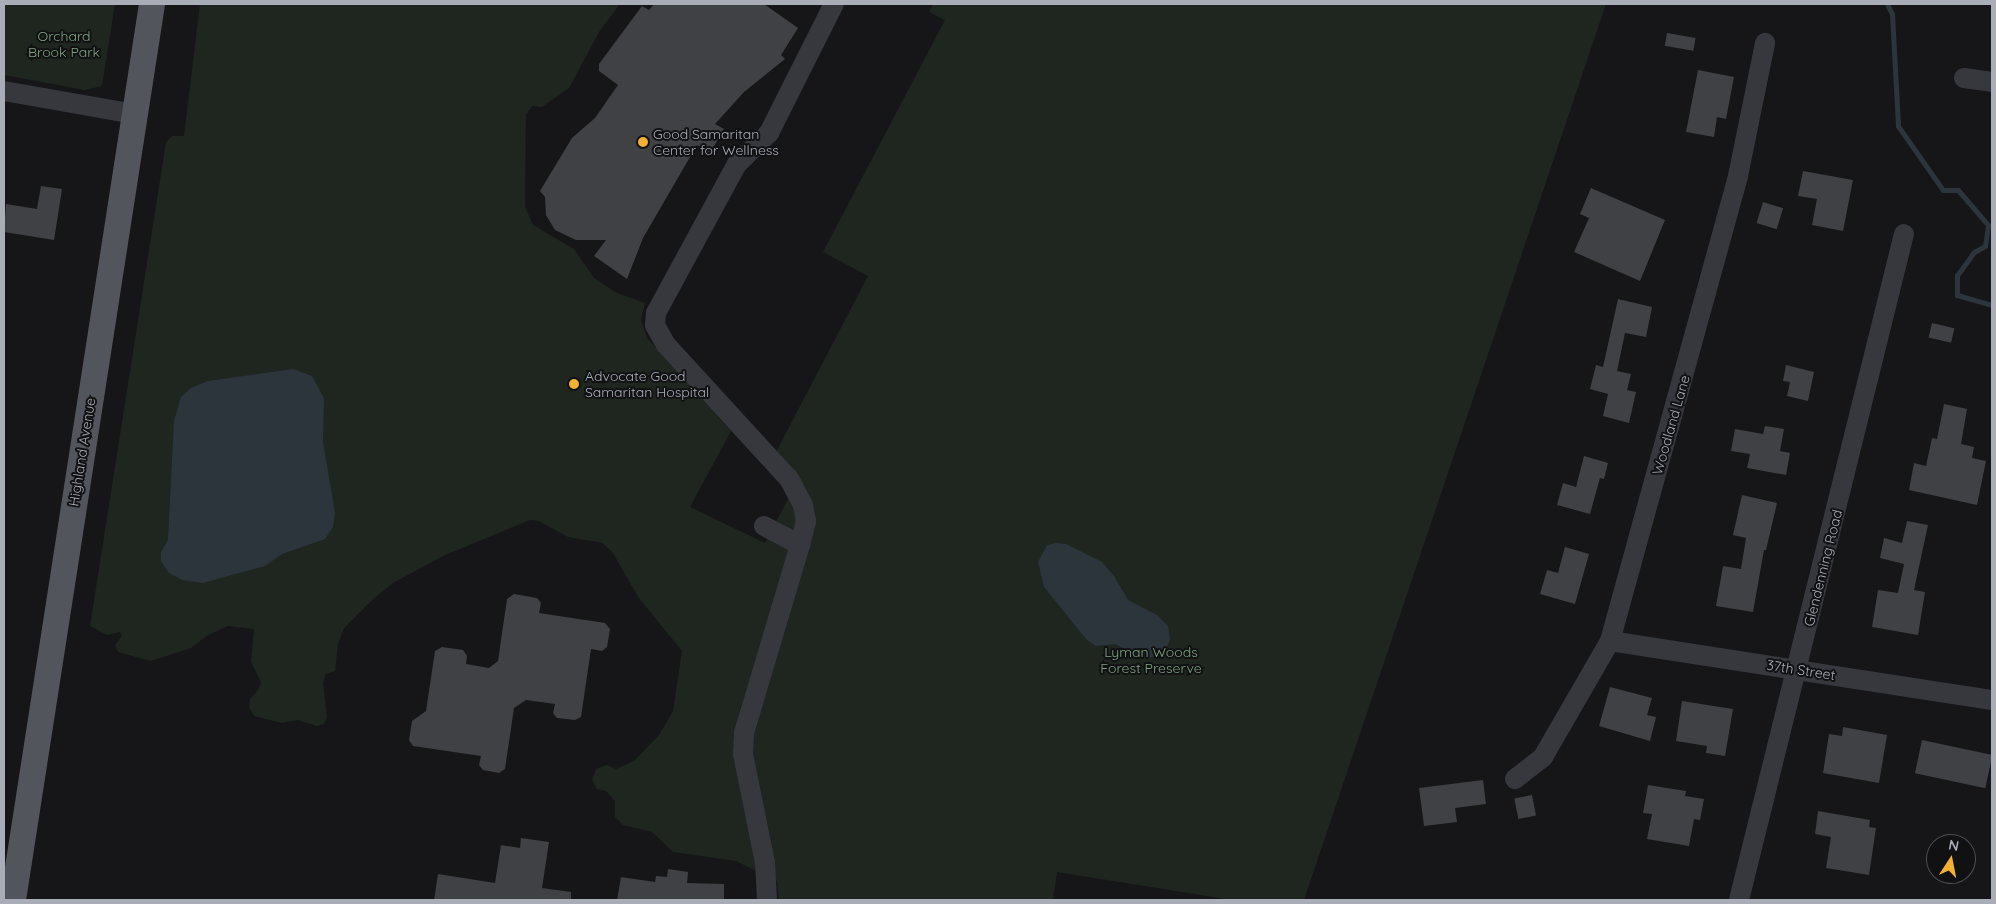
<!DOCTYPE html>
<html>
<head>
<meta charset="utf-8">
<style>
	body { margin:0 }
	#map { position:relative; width:1996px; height:904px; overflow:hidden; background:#161618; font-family:Quicksand,sans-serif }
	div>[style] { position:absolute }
	.green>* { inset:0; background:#1e261f }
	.water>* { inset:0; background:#2c353c }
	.stream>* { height:5px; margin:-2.5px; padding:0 2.5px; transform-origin:2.5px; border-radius:2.5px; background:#2c353c }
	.building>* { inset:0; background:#404145; transform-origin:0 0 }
	.minor>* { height:20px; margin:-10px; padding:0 10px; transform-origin:10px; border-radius:10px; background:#37383d }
	.major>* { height:26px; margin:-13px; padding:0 13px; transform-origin:13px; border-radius:13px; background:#53555c }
	.dots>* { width:14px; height:14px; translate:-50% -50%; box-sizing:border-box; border:2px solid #111113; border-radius:50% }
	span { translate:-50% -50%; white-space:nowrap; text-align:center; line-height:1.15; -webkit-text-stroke:4px #111113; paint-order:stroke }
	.park-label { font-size:14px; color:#7fa381 }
	.poi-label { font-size:14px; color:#a8adb8 }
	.left { translate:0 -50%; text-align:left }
	.street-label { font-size:14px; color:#a8adb8 }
	.frame { position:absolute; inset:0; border:5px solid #a8adb8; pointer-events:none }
	.north { position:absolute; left:1926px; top:834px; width:50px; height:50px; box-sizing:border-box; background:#111113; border:1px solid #4d4f55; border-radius:50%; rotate:11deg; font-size:14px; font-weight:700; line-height:20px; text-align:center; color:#a8adb8 }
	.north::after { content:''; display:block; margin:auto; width:18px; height:22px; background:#f2b134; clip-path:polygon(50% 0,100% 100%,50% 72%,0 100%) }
</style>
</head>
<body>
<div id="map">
	<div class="green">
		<i style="clip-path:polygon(4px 4px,115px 4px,102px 86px,85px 90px,4px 75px)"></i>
		<i style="clip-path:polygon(200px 4px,620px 4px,599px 32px,569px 88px,542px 107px,532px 106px,526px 115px,525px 207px,533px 225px,574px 249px,594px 278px,617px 293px,645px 303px,641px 320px,647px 338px,731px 431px,690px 507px,765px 543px,799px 478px,776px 452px,868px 276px,823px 252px,945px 20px,929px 12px,933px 4px,1606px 4px,1304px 900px,1232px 900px,1057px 872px,1053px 900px,779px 900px,777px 881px,736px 861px,673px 852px,652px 832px,623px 825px,615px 817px,615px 801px,606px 791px,597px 789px,592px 780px,596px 769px,607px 765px,616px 769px,634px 761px,659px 735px,673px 711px,682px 651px,638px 597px,613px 553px,603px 543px,568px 537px,539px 521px,530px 520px,443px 556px,393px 583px,372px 600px,344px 628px,338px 644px,335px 671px,326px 674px,323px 683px,327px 717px,324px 724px,317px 726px,298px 720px,282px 723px,254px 716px,249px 707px,250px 699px,258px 690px,261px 682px,251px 662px,254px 629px,228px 626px,208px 635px,191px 648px,151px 661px,118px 652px,115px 645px,122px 636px,120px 632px,107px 635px,90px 626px,166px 142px,172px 136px,184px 136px)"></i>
	</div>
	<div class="water">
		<i style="clip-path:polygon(293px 369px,312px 376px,324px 398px,323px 442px,335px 513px,333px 527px,325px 539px,282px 554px,265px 566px,228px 576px,203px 583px,182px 580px,169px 573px,161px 561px,161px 552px,168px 540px,174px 421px,181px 397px,191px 388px,208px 381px)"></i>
		<i style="clip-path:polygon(1056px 543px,1066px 544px,1102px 562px,1114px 576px,1128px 600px,1157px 615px,1168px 626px,1170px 640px,1165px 651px,1155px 657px,1142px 658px,1115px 644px,1096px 646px,1087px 640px,1044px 587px,1038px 562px,1047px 545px)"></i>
	</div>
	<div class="stream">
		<i style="left:1887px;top:4px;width:11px;rotate:63deg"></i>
		<i style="left:1892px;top:14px;width:112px;rotate:86.9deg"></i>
		<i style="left:1898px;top:126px;width:78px;rotate:54.9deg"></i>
		<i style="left:1943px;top:190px;width:15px"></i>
		<i style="left:1958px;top:190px;width:46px;rotate:49.4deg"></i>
		<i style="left:1988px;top:225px;width:21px;rotate:98deg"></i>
		<i style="left:1985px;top:246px;width:13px;rotate:151deg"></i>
		<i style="left:1974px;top:252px;width:29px;rotate:126deg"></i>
		<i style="left:1957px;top:275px;width:20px;rotate:90deg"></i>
		<i style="left:1957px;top:295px;width:36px;rotate:16deg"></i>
	</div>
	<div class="building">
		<i style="clip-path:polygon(654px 4px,764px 4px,798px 28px,781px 55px,785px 59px,744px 92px,715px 124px,724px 129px,710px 153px,697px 145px,643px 238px,627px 279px,594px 256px,606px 240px,576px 240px,555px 230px,546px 215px,545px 197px,540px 191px,572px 138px,595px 118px,618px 85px,599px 71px,599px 64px,642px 6px,649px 10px)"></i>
		<i style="left:1667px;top:33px;width:29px;height:13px;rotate:10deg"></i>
		<i style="clip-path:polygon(1698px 70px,1734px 77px,1726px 119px,1717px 117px,1714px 137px,1686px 132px)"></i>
		<i style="clip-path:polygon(1803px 171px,1853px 180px,1843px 231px,1812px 225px,1817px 199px,1798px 196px)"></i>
		<i style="clip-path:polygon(41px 186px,62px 189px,54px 240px,4px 232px,6px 204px,37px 209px)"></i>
		<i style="clip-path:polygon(1591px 188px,1665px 220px,1640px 281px,1574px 252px,1589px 218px,1580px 214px)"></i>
		<i style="left:1763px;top:202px;width:21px;height:22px;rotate:17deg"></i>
		<i style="clip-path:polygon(1618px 299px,1652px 307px,1646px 337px,1625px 333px,1617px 371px,1631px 374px,1627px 390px,1636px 392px,1629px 423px,1603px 416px,1608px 394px,1590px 389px,1596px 365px,1603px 367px)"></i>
		<i style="left:1932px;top:323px;width:23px;height:15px;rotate:13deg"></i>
		<i style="clip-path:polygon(1786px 365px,1814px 372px,1808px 401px,1787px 396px,1790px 382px,1783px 381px)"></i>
		<i style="clip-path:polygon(1944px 404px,1967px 409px,1961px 444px,1974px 447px,1972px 458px,1986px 461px,1977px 505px,1909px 490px,1914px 463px,1926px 466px,1932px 438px,1937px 439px)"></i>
		<i style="clip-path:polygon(1765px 426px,1784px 429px,1780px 451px,1790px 453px,1786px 475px,1747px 468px,1750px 454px,1731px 451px,1735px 429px,1763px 434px)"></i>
		<i style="clip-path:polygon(1584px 456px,1608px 463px,1604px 479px,1600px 478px,1590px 514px,1557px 505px,1563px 483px,1576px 487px)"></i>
		<i style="clip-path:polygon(1742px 495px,1777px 503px,1766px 550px,1764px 550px,1753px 612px,1716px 606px,1723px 566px,1741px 569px,1746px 538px,1733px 535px)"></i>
		<i style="clip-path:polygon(1907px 521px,1928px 525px,1914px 590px,1925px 592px,1918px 635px,1872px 627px,1878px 590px,1898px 593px,1904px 564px,1880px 558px,1884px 538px,1902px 543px)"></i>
		<i style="clip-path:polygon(1565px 547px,1589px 554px,1575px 604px,1540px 594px,1547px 570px,1558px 573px)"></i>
		<i style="clip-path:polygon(514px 594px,537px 598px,541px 603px,539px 613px,605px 623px,610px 629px,607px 647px,602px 651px,591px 649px,581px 717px,575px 720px,557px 718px,553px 713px,555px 704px,526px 700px,514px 708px,505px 769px,499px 773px,483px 770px,479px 765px,481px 756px,413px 746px,409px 740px,412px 721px,426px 711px,435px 651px,442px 647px,463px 650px,467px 656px,466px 664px,489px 668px,498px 661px,507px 599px)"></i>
		<i style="clip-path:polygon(1610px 687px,1652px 698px,1647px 715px,1656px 717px,1650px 741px,1599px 726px)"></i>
		<i style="clip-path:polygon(1682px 701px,1733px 709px,1725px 756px,1706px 753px,1707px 746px,1676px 741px)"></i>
		<i style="clip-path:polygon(1843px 727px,1887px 735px,1879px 783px,1823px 773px,1829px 734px,1842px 736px)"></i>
		<i style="left:1922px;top:740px;width:72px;height:34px;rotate:12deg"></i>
		<i style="clip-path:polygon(1483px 780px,1486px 804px,1455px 808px,1457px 822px,1424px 826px,1419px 788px)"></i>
		<i style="clip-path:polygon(1648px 785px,1686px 791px,1685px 796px,1704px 799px,1700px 820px,1694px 819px,1689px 846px,1647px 839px,1652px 814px,1643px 813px)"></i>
		<i style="left:1532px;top:795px;width:21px;height:18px;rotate:79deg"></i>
		<i style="clip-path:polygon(1818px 811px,1870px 820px,1869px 827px,1876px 828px,1869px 875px,1826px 868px,1831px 837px,1815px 834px)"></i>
		<i style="clip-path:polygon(521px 838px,549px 842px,542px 888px,571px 892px,571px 900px,434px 900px,438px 874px,495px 883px,501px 845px,520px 848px)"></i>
		<i style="clip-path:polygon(668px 869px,688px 872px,687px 883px,724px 884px,724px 900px,617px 900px,621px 877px,655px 882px,656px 876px,667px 877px)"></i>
	</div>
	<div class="minor">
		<i style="left:1964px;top:78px;width:28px;rotate:8deg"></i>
		<i style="left:4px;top:91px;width:133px;rotate:10deg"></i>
		<i style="left:764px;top:526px;width:41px;rotate:27.8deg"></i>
		<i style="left:1610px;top:641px;width:387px;rotate:8.8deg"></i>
		<i style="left:1515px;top:779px;width:36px;rotate:-38deg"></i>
		<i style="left:1543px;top:757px;width:134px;rotate:-60deg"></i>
		<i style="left:1610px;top:641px;width:482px;rotate:-74.6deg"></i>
		<i style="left:1738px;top:176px;width:136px;rotate:-78.5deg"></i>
		<i style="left:767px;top:900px;width:37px;rotate:-93deg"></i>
		<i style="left:765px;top:863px;width:111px;rotate:-101.4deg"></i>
		<i style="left:743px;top:754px;width:21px;rotate:-87deg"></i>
		<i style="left:744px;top:733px;width:196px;rotate:-73.4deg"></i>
		<i style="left:800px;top:545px;width:25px;rotate:-76deg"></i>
		<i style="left:806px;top:521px;width:16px;rotate:-101deg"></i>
		<i style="left:803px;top:505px;width:30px;rotate:-118deg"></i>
		<i style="left:789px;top:479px;width:182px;rotate:-132.5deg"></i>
		<i style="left:666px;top:345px;width:23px;rotate:-119deg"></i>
		<i style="left:655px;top:325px;width:12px;rotate:-85deg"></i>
		<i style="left:656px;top:313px;width:170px;rotate:-61.5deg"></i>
		<i style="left:737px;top:164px;width:45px;rotate:-44.1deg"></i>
		<i style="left:769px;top:133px;width:144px;rotate:-63.3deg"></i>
		<i style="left:1739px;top:900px;width:686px;rotate:-76.09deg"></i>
	</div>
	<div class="major">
		<i style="left:13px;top:900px;width:907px;rotate:-81.18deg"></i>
	</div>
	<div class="dots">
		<i style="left:643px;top:142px;background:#f2b134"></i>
		<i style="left:574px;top:384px;background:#f2b134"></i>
	</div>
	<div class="park-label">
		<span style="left:64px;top:44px">Orchard<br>Brook Park</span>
		<span style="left:1151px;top:660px">Lyman Woods<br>Forest Preserve</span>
	</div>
	<div class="poi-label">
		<span class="left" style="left:653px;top:142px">Good Samaritan<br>Center for Wellness</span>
		<span class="left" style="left:585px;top:384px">Advocate Good<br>Samaritan Hospital</span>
	</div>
	<div class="street-label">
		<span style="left:1671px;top:425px;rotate:-74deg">Woodland Lane</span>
		<span style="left:82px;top:452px;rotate:-81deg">Highland Avenue</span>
		<span style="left:1823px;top:568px;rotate:-76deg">Glendenning Road</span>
		<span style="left:1801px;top:670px;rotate:9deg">37th Street</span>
	</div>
	<div class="frame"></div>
	<div class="north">N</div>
</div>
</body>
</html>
